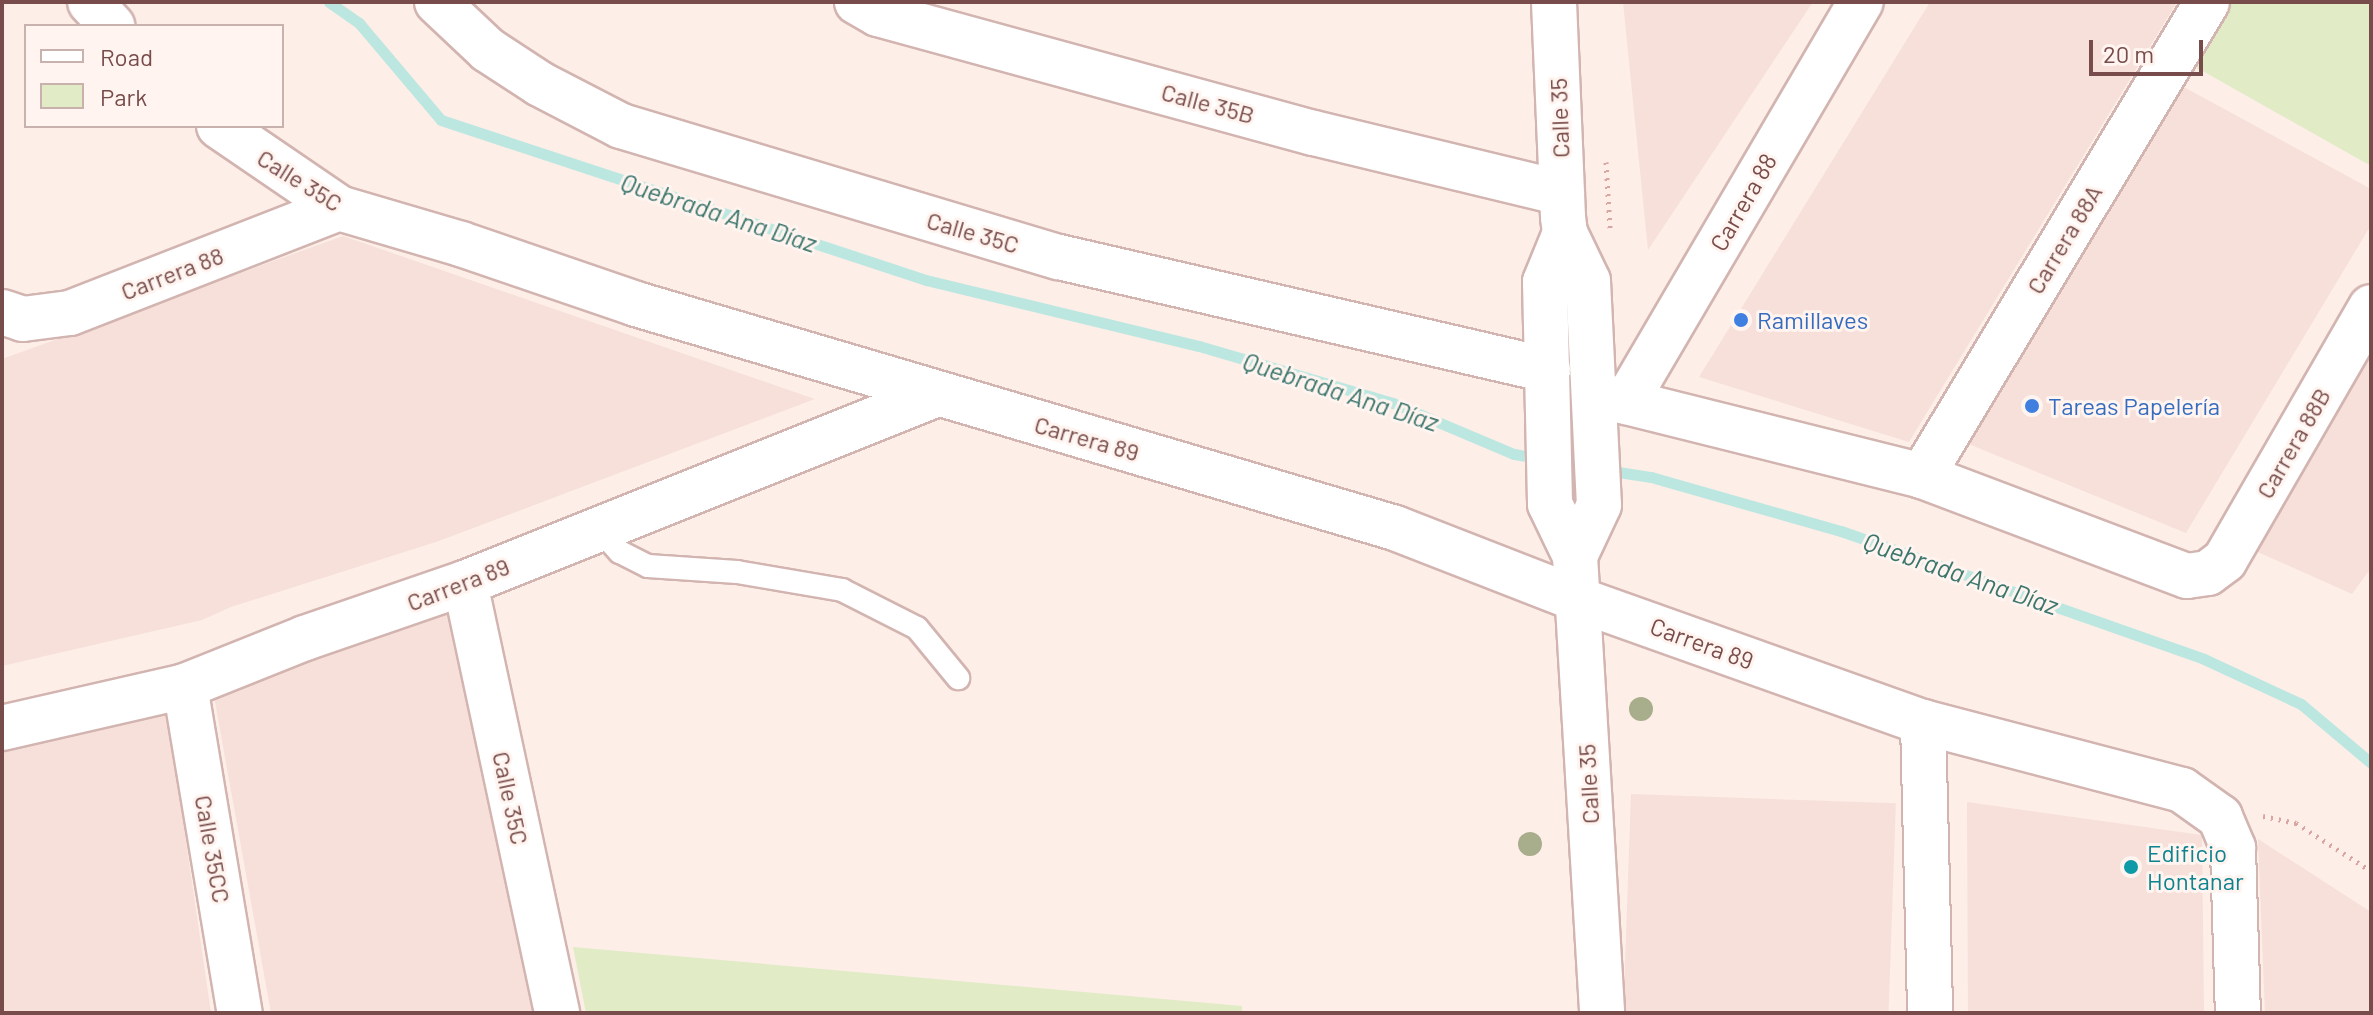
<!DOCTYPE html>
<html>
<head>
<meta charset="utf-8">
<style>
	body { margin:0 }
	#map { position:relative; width:2373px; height:1015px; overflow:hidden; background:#fdeee8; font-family:Barlow,sans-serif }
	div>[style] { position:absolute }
	.residential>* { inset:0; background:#f7e0d9; transform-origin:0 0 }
	.green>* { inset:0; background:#e1ebc6 }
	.stream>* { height:11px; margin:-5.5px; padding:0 5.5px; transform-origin:5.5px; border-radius:5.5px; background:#bce7e0 }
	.path>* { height:5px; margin-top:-2.5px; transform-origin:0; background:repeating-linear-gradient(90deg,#d8a5a2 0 2px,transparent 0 8px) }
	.roads { filter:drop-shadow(2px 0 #d2b4b0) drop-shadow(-2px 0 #d2b4b0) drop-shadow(0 2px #d2b4b0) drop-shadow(0 -2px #d2b4b0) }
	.lane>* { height:22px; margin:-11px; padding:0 11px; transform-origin:11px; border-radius:11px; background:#fff }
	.street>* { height:44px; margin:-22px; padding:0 22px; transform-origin:22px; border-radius:22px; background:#fff }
	.secondary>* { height:44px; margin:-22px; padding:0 22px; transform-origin:22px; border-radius:22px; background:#fff }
	.trees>* { width:24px; height:24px; margin:-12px; border-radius:50%; background:#a8ad8c }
	.dots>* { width:22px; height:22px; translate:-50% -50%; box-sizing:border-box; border:4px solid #fff4ef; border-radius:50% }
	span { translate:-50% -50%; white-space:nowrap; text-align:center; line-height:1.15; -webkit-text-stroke:6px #fff4ef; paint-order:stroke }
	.street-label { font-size:24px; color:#784c4b }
	.shop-label { font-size:24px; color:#366cbe }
	.left { translate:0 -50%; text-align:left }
	.culture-label { font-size:24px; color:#0d838f }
	.water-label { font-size:26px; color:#3b766d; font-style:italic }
	.frame { position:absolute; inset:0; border:4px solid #784c4b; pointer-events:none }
	.legend { position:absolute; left:24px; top:24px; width:260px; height:104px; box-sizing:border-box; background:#fff4ef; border:2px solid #c9b1ad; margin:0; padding:10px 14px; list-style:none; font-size:24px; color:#784c4b }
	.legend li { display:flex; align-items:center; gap:16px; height:40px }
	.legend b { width:40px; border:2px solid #c9b1ad }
	.scale { position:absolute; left:2089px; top:40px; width:114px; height:36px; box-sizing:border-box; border:4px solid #784c4b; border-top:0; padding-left:10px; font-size:24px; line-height:28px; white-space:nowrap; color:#784c4b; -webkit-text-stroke:6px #fff4ef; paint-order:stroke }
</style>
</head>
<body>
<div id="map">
	<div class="residential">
		<i style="clip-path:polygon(1623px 2px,1813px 2px,1648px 250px)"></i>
		<i style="clip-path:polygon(1930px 2px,2177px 2px,1909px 442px,1699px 377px)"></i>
		<i style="clip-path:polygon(2182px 86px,2371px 189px,2371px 225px,2186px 533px,1966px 443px)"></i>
		<i style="clip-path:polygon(343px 236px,815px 399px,439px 541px,231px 607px,202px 620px,2px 666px,2px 359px)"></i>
		<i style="clip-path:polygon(2371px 336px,2371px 568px,2352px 594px,2251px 549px)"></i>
		<i style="clip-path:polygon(445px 591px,534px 1013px,271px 1013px,212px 685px)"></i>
		<i style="clip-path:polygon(166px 704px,211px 1013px,2px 1013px,2px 743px)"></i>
		<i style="left:1631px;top:794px;width:265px;height:219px;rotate:2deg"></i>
		<i style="clip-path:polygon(1967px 802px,2202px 835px,2204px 1013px,1968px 1013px)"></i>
		<i style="clip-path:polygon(2258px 839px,2371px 912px,2371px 1013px,2265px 1013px)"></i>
	</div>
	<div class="green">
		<i style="clip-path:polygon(2230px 2px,2371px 2px,2371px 166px,2192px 65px)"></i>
		<i style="clip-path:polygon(573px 947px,1242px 1006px,1242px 1013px,586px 1013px)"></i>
	</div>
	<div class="stream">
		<i style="left:329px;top:2px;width:37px;rotate:35deg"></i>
		<i style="left:359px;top:23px;width:127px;rotate:49.8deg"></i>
		<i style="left:441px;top:120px;width:511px;rotate:18.26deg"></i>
		<i style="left:926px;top:280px;width:281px;rotate:13.6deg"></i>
		<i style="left:1199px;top:346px;width:202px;rotate:16.4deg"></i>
		<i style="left:1393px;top:403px;width:131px;rotate:22.9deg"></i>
		<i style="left:1514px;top:454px;width:27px;rotate:10deg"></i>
		<i style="left:1605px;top:470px;width:47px;rotate:8.7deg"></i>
		<i style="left:1651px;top:477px;width:198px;rotate:15.9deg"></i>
		<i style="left:1841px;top:531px;width:385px;rotate:19.4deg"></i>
		<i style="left:2204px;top:659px;width:107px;rotate:24.9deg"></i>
		<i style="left:2301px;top:704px;width:92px;rotate:40.1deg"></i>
	</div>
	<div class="path">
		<i style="left:1606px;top:162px;width:66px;rotate:86.5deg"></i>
		<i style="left:2263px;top:816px;width:34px;rotate:12deg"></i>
		<i style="left:2296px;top:823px;width:89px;rotate:32.6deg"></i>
	</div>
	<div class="roads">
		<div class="lane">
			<i style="left:599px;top:529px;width:31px;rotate:48deg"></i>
			<i style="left:620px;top:552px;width:31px;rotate:27deg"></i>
			<i style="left:648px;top:566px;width:89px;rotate:3.9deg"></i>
			<i style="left:737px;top:572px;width:107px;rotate:9.7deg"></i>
			<i style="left:842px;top:590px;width:84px;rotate:26.9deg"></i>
			<i style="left:917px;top:628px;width:65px;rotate:50.6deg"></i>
		</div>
		<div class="street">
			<i style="left:857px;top:2px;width:24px;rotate:30deg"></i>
			<i style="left:878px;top:14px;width:452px;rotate:15.3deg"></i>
			<i style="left:1314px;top:133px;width:255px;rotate:13.6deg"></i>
			<i style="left:2px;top:312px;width:22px;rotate:18deg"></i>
			<i style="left:23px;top:319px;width:47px;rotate:-7.3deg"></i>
			<i style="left:70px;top:313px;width:289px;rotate:-21.3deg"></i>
			<i style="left:1594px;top:394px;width:338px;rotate:14deg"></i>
			<i style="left:1922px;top:476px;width:283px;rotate:20.7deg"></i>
			<i style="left:2187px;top:576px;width:21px;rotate:-8deg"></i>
			<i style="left:2208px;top:573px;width:21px;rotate:-37deg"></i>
			<i style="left:2225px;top:560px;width:292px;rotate:-60deg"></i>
			<i style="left:1626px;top:402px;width:464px;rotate:-59.6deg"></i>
			<i style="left:1922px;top:476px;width:553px;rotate:-58.98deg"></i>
			<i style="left:465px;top:583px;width:440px;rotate:77.9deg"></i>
			<i style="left:1577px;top:599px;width:367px;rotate:19.6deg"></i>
			<i style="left:1923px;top:722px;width:268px;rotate:14.7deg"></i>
			<i style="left:2182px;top:790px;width:47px;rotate:35.4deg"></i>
			<i style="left:2220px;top:817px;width:34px;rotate:67deg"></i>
			<i style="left:2233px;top:848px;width:165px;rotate:88.3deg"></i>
			<i style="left:185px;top:686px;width:332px;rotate:80.5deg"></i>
			<i style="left:1923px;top:722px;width:291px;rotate:88.6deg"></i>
			<i style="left:2px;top:728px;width:188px;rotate:-12.9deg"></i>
			<i style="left:185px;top:686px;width:129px;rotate:-21.8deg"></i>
			<i style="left:305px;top:638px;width:169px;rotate:-19deg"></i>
			<i style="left:465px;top:583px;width:508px;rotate:-21.82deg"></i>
		</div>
		<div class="secondary">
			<i style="left:90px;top:2px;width:33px;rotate:47deg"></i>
			<i style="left:437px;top:2px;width:70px;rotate:43.3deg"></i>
			<i style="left:488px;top:50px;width:62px;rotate:33.2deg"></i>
			<i style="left:540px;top:84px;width:91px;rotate:27.4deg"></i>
			<i style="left:621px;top:126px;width:457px;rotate:16.7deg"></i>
			<i style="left:1059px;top:257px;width:502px;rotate:13.01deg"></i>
			<i style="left:1554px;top:2px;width:215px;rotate:87.6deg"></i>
			<i style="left:1563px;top:217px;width:16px;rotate:83deg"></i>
			<i style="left:1565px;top:233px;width:53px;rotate:64.4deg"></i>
			<i style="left:1588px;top:281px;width:224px;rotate:87.2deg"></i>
			<i style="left:1599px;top:505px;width:56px;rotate:115.2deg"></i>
			<i style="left:219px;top:126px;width:145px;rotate:34.3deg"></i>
			<i style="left:339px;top:208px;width:127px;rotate:16.4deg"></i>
			<i style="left:461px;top:244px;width:185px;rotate:18.9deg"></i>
			<i style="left:636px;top:304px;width:791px;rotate:16.44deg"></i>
			<i style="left:1395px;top:528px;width:195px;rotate:21.3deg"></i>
			<i style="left:1565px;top:233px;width:53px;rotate:112.2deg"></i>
			<i style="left:1545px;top:282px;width:222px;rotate:88.7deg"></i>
			<i style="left:1550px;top:504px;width:58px;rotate:64.3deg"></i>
			<i style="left:1575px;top:556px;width:458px;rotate:86.6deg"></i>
		</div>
	</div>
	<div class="trees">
		<i style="left:1641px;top:709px"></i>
		<i style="left:1530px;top:844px"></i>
	</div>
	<div class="dots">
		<i style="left:1741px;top:320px;background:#3f7fe0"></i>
		<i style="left:2032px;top:406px;background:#3f7fe0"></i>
		<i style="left:2131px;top:867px;background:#0f9aa8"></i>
	</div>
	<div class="street-label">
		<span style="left:1208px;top:103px;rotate:15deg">Calle 35B</span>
		<span style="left:1559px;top:118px;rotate:-92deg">Calle 35</span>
		<span style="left:300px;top:180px;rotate:32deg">Calle 35C</span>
		<span style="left:1743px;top:202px;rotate:-60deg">Carrera 88</span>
		<span style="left:973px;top:232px;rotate:16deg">Calle 35C</span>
		<span style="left:2064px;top:239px;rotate:-59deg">Carrera 88A</span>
		<span style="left:172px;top:273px;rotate:-21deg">Carrera 88</span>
		<span style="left:1087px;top:438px;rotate:16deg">Carrera 89</span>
		<span style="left:2293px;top:443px;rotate:-60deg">Carrera 88B</span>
		<span style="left:458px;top:584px;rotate:-21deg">Carrera 89</span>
		<span style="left:1702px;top:643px;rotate:20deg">Carrera 89</span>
		<span style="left:1588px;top:784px;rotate:-93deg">Calle 35</span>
		<span style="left:511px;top:798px;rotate:78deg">Calle 35C</span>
		<span style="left:213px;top:849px;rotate:80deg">Calle 35CC</span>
	</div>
	<div class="shop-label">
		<span class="left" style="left:1757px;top:320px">Ramillaves</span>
		<span class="left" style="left:2048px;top:406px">Tareas Papelería</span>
	</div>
	<div class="culture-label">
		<span class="left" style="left:2147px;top:867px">Edificio<br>Hontanar</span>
	</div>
	<div class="water-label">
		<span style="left:719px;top:212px;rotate:18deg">Quebrada Ana Díaz</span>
		<span style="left:1341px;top:391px;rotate:18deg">Quebrada Ana Díaz</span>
		<span style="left:1961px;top:573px;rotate:19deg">Quebrada Ana Díaz</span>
	</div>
	<div class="frame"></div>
	<ul class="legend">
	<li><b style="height:10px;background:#fff"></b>Road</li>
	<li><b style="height:22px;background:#e1ebc6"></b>Park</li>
	</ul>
	<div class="scale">20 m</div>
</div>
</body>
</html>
